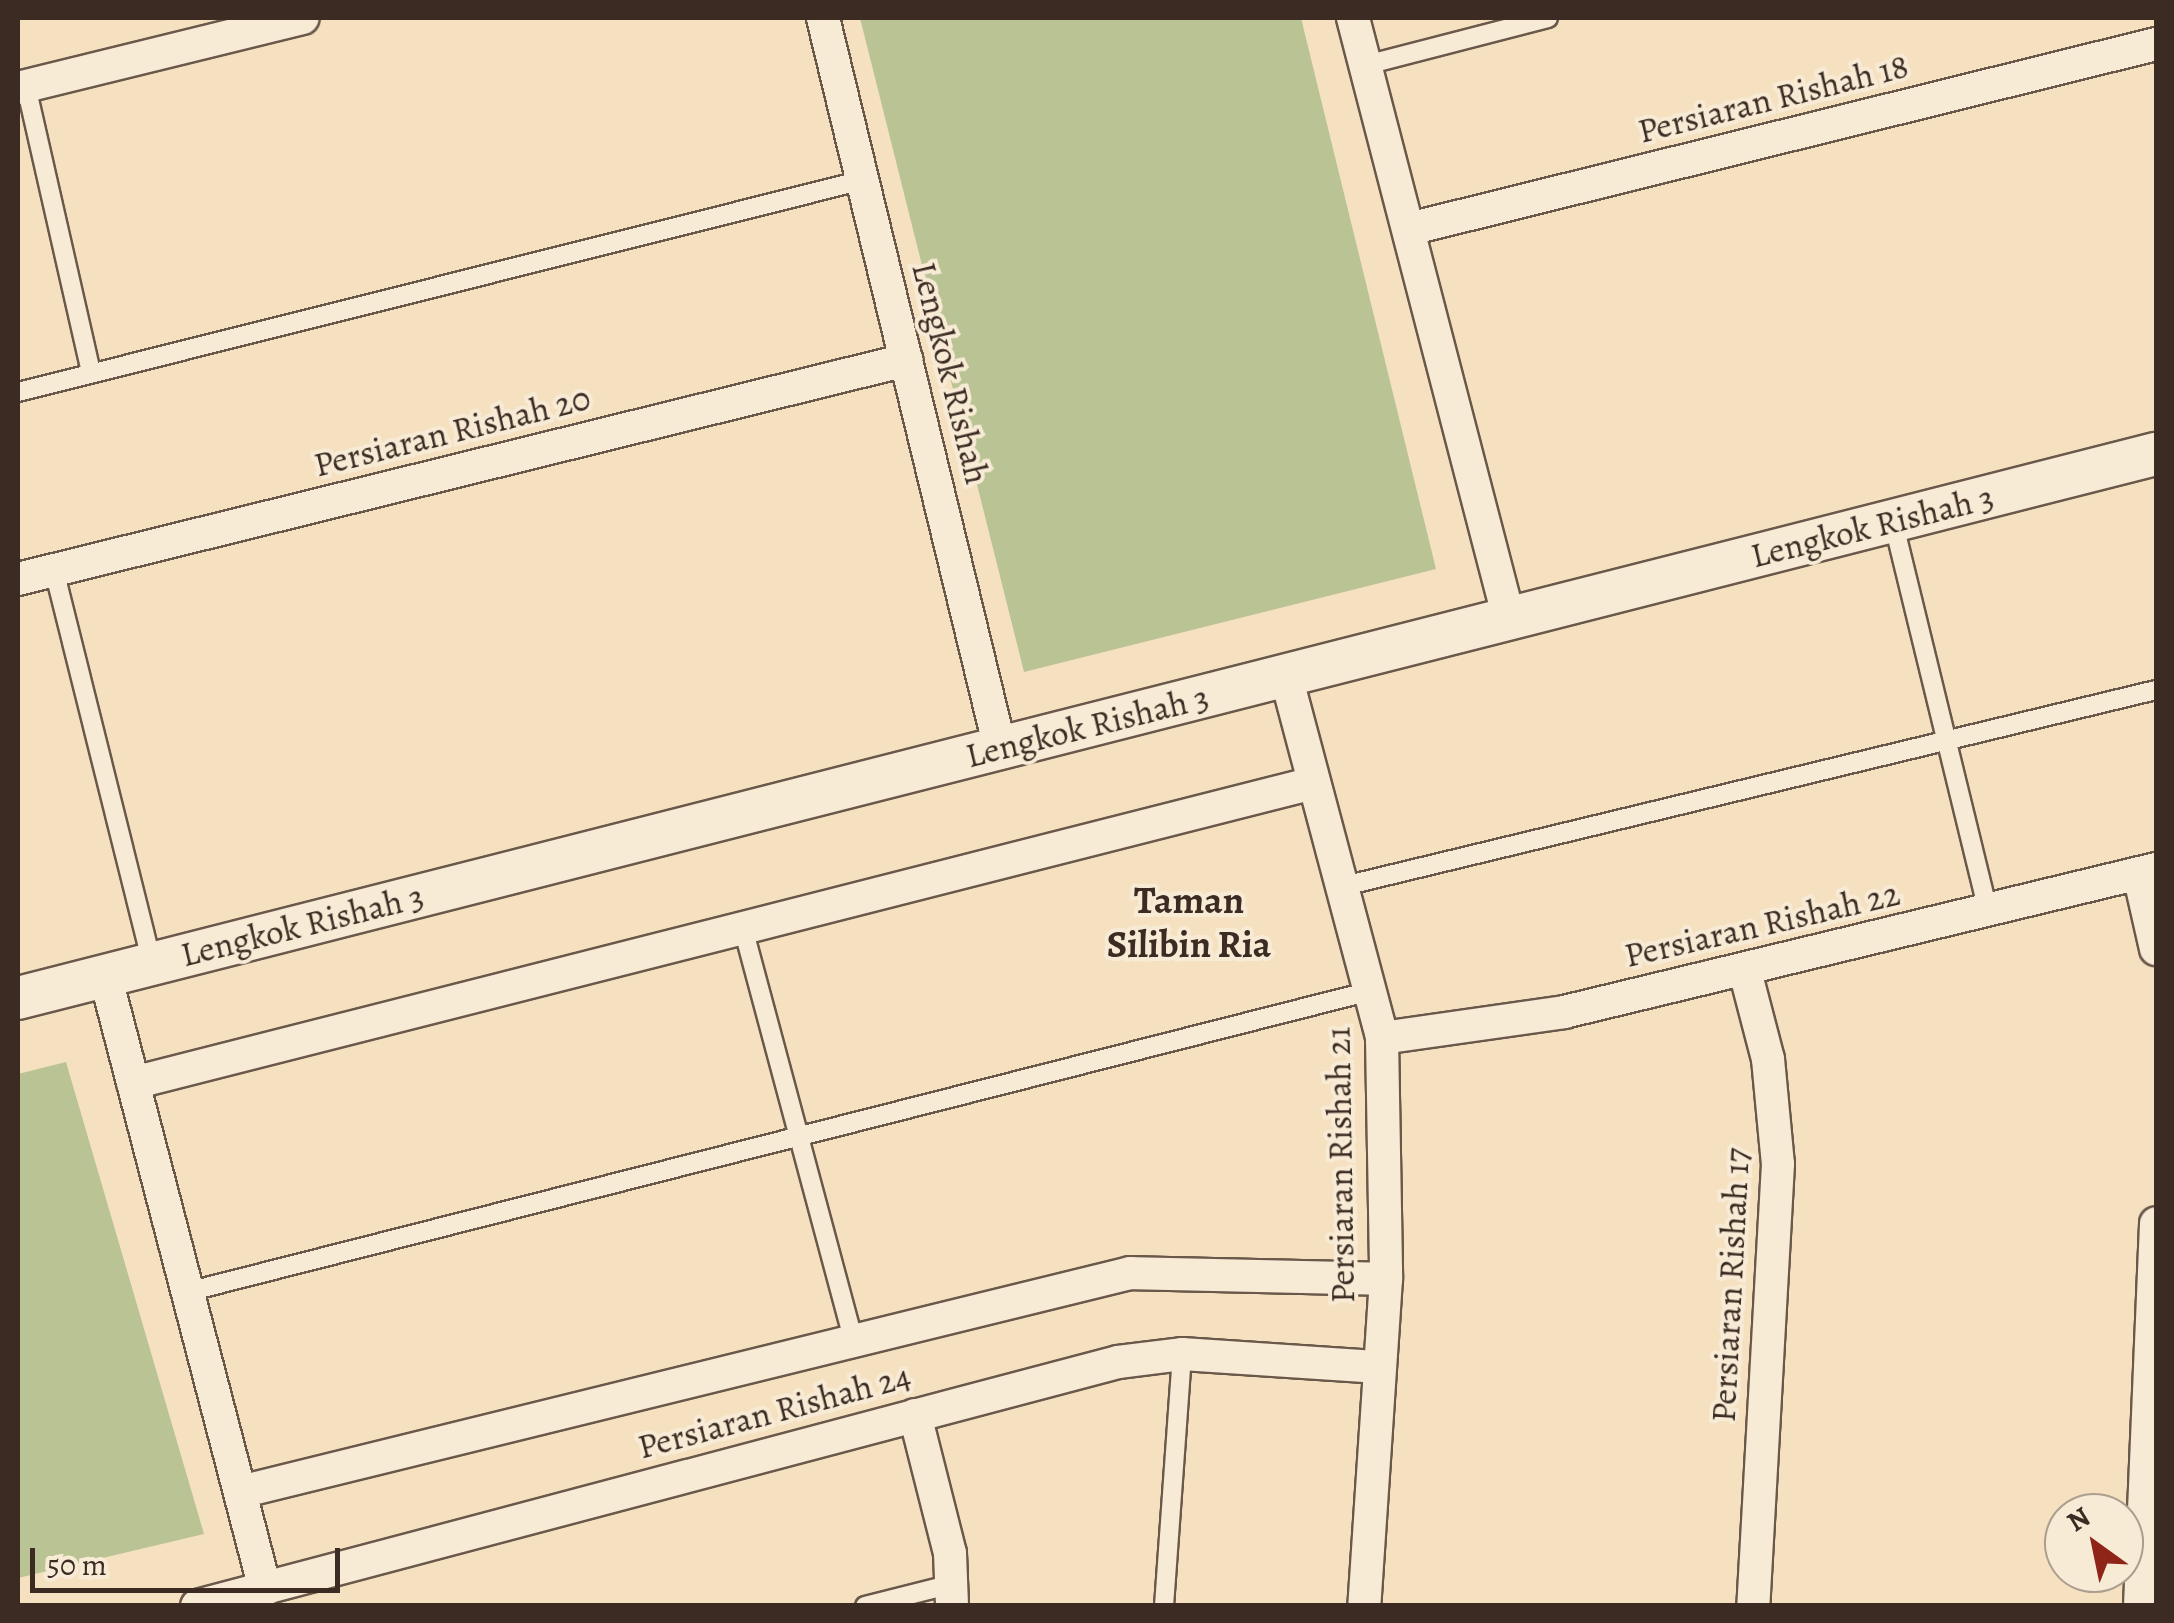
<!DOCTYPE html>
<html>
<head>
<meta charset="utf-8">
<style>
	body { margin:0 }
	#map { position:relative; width:2174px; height:1623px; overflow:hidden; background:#f5e0c0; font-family:Alegreya,serif }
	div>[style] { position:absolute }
	.green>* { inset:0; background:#bac394 }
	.roads { filter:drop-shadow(2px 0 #6a584a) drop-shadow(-2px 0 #6a584a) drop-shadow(0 2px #6a584a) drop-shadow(0 -2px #6a584a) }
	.service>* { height:18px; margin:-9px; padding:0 9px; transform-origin:9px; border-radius:9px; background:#f8ebd6 }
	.minor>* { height:32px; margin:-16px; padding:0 16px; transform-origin:16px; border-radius:16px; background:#f8ebd6 }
	.tertiary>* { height:42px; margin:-21px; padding:0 21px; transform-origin:21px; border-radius:21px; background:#f8ebd6 }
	span { translate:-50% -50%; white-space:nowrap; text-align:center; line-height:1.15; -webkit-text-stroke:8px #f8ebd6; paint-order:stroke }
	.street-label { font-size:35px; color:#3b2b22 }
	.neighbourhood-label { font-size:38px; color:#3b2b22; font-weight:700 }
	.frame { position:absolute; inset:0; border:20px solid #3b2b22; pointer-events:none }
	.north { position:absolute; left:2044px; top:1493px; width:100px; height:100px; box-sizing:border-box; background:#f8ebd6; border:2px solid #ac9e8e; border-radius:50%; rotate:327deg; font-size:28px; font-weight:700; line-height:40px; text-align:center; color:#3b2b22 }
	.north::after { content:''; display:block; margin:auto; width:35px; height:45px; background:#8f2418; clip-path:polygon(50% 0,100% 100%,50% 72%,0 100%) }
	.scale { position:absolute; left:30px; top:1548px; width:310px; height:45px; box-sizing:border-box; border:5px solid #3b2b22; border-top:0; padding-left:12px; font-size:30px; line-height:35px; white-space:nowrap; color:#3b2b22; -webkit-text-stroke:8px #f8ebd6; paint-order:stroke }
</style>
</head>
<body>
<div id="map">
	<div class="green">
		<i style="clip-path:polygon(860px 18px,1301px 18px,1436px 569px,1024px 672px)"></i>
		<i style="clip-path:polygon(66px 1062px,204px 1534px,18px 1578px,18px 1074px)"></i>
	</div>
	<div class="roads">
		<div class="service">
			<i style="left:1366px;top:65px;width:188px;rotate:-14.5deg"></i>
			<i style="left:26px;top:86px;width:294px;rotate:77.2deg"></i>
			<i style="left:18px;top:392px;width:871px;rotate:-14.08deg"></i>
			<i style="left:1893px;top:521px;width:401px;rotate:76.3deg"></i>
			<i style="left:54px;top:570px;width:405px;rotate:76deg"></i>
			<i style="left:1348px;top:885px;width:831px;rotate:-13.57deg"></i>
			<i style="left:743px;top:928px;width:429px;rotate:75deg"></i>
			<i style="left:187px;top:1292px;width:1225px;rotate:-14.27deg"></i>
			<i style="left:865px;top:1606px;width:90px;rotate:-14.2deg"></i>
			<i style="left:1164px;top:1606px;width:253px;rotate:-85.9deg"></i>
		</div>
		<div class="minor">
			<i style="left:823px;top:18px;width:751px;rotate:76.37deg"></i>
			<i style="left:1353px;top:18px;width:621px;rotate:75.45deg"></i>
			<i style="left:18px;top:88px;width:293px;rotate:-13.8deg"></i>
			<i style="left:1409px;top:229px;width:770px;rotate:-13.91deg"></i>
			<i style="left:18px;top:579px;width:915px;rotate:-13.85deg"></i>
			<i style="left:1286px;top:676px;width:375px;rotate:75.1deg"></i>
			<i style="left:1382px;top:1038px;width:241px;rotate:89deg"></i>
			<i style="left:1386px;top:1279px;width:328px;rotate:93.8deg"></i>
			<i style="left:2139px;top:874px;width:77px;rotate:77.2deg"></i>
			<i style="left:1745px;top:971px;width:91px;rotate:75.4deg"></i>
			<i style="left:1768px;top:1059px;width:105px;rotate:84.6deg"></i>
			<i style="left:1778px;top:1164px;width:443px;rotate:93.2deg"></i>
			<i style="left:105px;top:975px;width:635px;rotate:75.39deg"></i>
			<i style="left:1382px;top:1038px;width:184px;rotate:-8.1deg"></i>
			<i style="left:1564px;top:1012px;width:609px;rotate:-13.58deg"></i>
			<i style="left:133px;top:1083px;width:1218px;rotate:-14.26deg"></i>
			<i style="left:915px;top:1415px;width:142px;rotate:75.8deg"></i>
			<i style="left:950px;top:1553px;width:53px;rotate:87.8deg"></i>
			<i style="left:240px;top:1492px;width:917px;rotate:-13.82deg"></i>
			<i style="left:1130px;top:1273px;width:256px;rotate:1.3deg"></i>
			<i style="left:197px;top:1606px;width:953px;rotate:-14.84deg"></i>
			<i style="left:1118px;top:1362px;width:64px;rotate:-7.1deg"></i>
			<i style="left:1182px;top:1354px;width:198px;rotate:3.8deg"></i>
			<i style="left:2140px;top:1606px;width:383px;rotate:-87.6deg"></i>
		</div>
		<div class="tertiary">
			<i style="left:18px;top:998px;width:2206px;rotate:-14.28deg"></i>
		</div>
	</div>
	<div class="street-label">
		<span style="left:1773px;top:98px;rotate:-14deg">Persiaran Rishah 18</span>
		<span style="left:951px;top:373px;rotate:76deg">Lengkok Rishah</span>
		<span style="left:452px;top:431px;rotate:-14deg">Persiaran Rishah 20</span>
		<span style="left:1872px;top:526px;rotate:-14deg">Lengkok Rishah 3</span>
		<span style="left:1087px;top:726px;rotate:-14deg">Lengkok Rishah 3</span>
		<span style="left:1762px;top:924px;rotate:-13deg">Persiaran Rishah 22</span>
		<span style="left:302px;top:925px;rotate:-14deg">Lengkok Rishah 3</span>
		<span style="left:1340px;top:1165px;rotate:-91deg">Persiaran Rishah 21</span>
		<span style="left:1730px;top:1285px;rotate:-87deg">Persiaran Rishah 17</span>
		<span style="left:774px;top:1411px;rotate:-15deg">Persiaran Rishah 24</span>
	</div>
	<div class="neighbourhood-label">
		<span style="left:1189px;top:923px">Taman<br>Silibin Ria</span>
	</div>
	<div class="frame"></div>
	<div class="north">N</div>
	<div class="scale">50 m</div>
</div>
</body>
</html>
